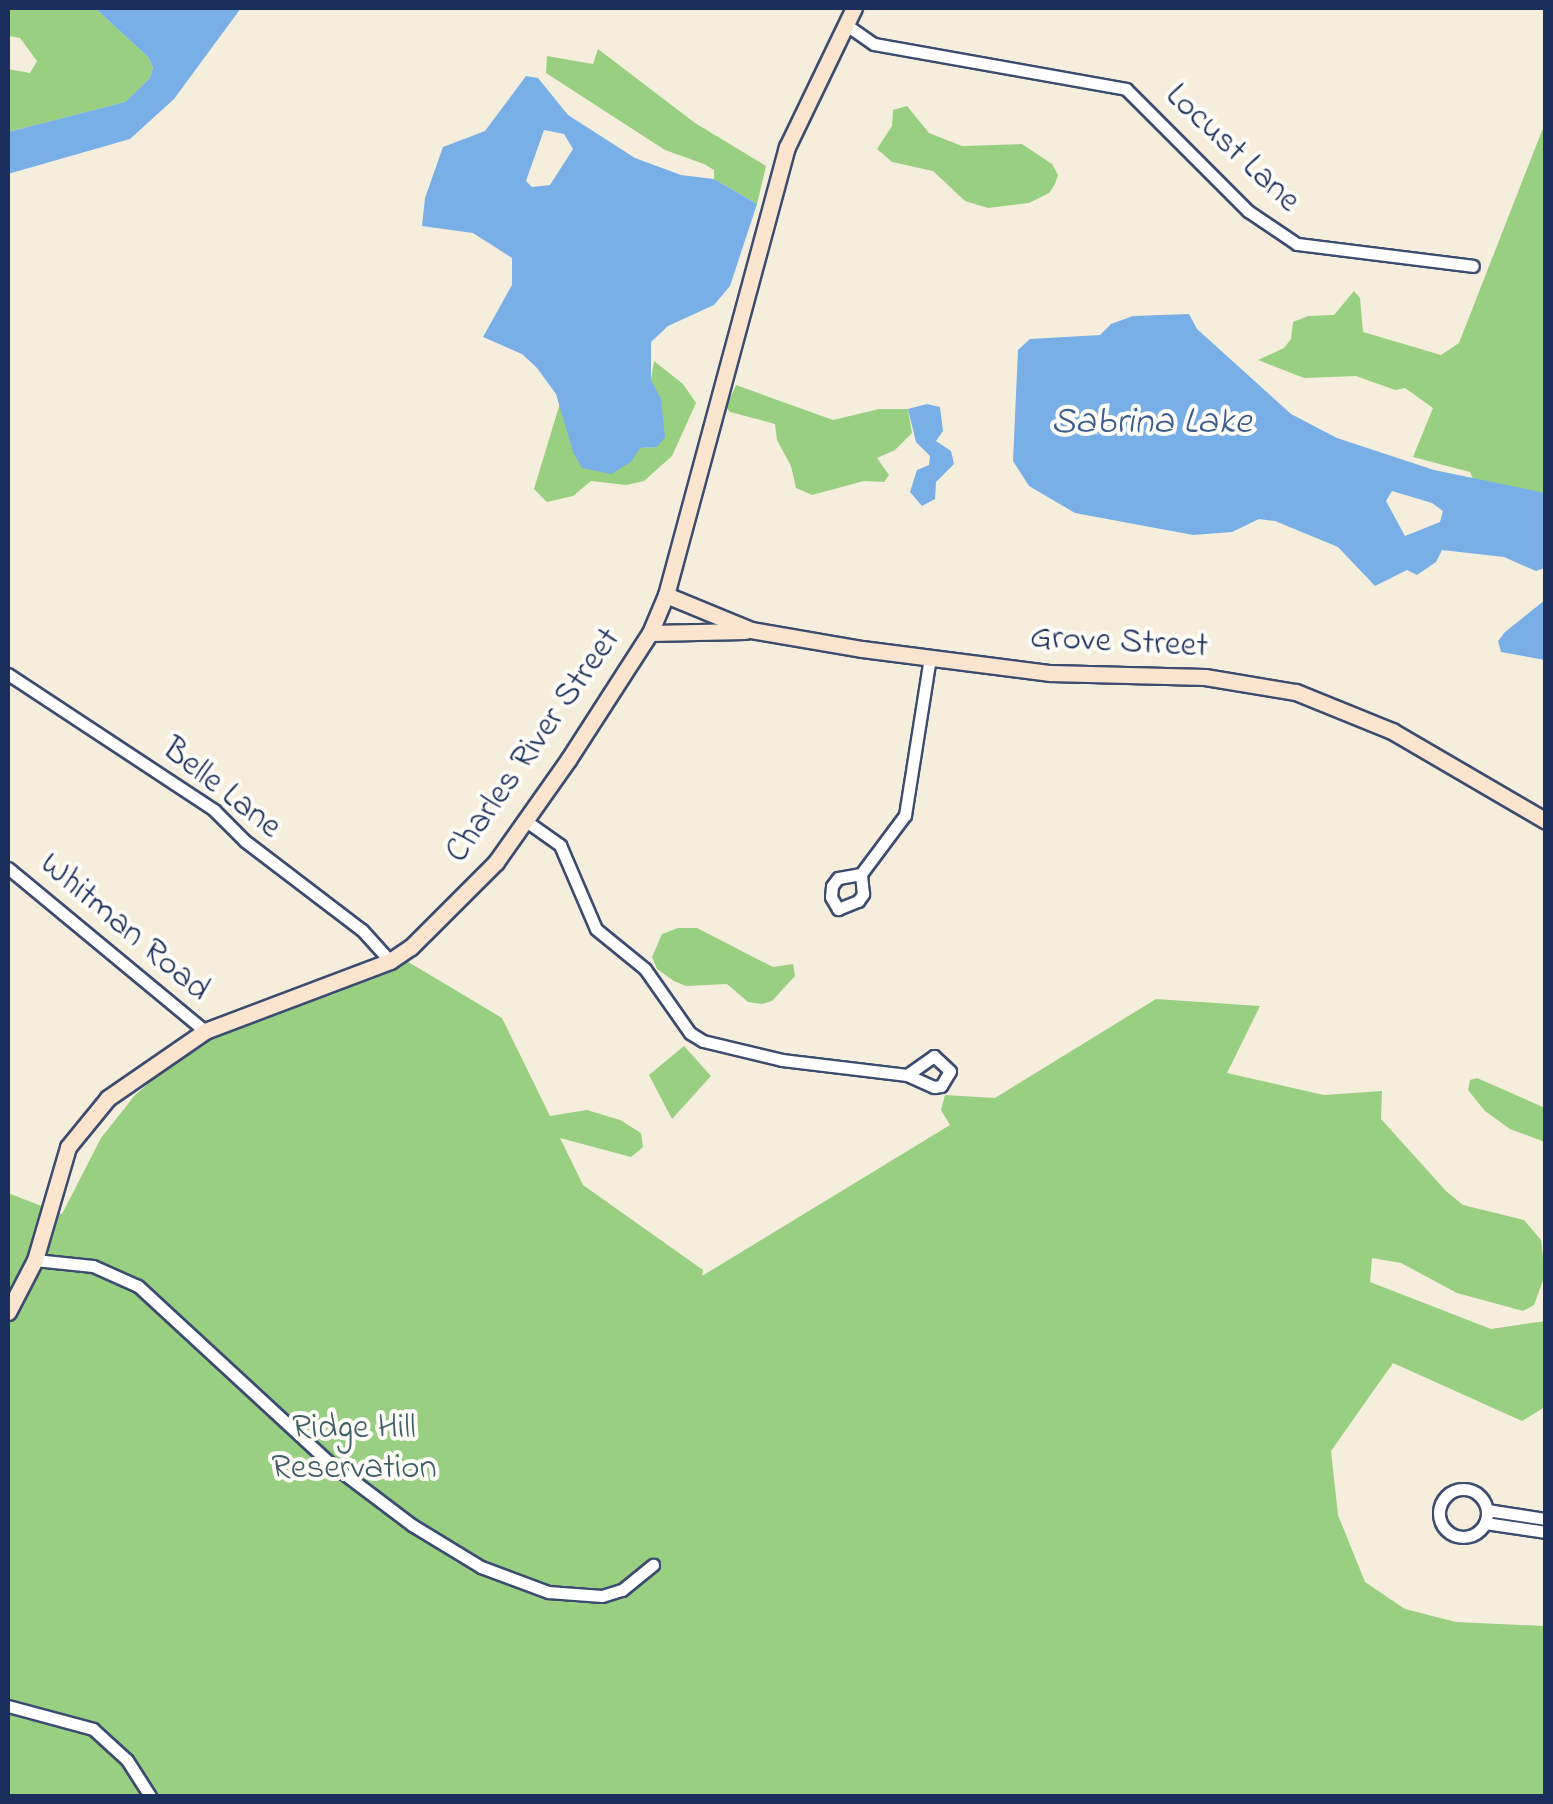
<!DOCTYPE html>
<html>
<head>
<meta charset="utf-8">
<style>
	body { margin:0 }
	#map { position:relative; width:1553px; height:1804px; overflow:hidden; background:#f6eedc; font-family:"Indie Flower",sans-serif }
	div>[style] { position:absolute }
	.green>* { inset:0; background:#98cf81 }
	.water>* { inset:0; background:#78afe7 }
	.roads { filter:drop-shadow(2px 0 #3c4c71) drop-shadow(-2px 0 #3c4c71) drop-shadow(0 2px #3c4c71) drop-shadow(0 -2px #3c4c71) }
	.street>* { height:11px; margin:-5.5px; padding:0 5.5px; transform-origin:5.5px; border-radius:5.5px; background:#fff }
	.street>.ring { margin:-5.5px; padding:0; box-sizing:content-box; background:none; border:11px solid #fff; border-radius:50% }
	.secondary>* { height:15px; margin:-7.5px; padding:0 7.5px; transform-origin:7.5px; border-radius:7.5px; background:#fbe5cf }
	span { translate:-50% -50%; white-space:nowrap; text-align:center; line-height:1.15; -webkit-text-stroke:8px #fdfcf7; paint-order:stroke }
	.street-label { font-size:35px; color:#1b2f5e }
	.park-label { font-size:35px; color:#405f68 }
	.water-label { font-size:38px; color:#3c5c8e; font-style:italic }
	.frame { position:absolute; inset:0; border:10px solid #1b2f5e; pointer-events:none }
</style>
</head>
<body>
<div id="map">
	<div class="green">
		<i style="clip-path:polygon(8px 8px,95px 8px,148px 57px,153px 67px,150px 78px,125px 102px,8px 132px,8px 69px,30px 73px,37px 61px,20px 38px,8px 36px)"></i>
		<i style="clip-path:polygon(598px 49px,695px 123px,766px 166px,757px 204px,714px 179px,714px 170px,704px 164px,665px 150px,546px 73px,547px 56px,593px 64px)"></i>
		<i style="clip-path:polygon(907px 106px,929px 133px,962px 146px,1022px 144px,1052px 164px,1058px 175px,1055px 184px,1049px 193px,1029px 203px,988px 208px,965px 201px,933px 171px,892px 162px,877px 149px,892px 126px,893px 110px)"></i>
		<i style="clip-path:polygon(1545px 123px,1545px 498px,1475px 483px,1470px 472px,1413px 457px,1433px 408px,1405px 388px,1395px 390px,1356px 376px,1304px 378px,1258px 360px,1284px 348px,1291px 339px,1293px 322px,1308px 316px,1334px 315px,1354px 291px,1360px 298px,1363px 332px,1441px 355px,1459px 343px)"></i>
		<i style="clip-path:polygon(654px 361px,683px 384px,696px 403px,672px 456px,644px 481px,626px 485px,591px 481px,573px 496px,547px 502px,534px 489px,560px 403px,573px 452px,657px 447px,662px 411px,651px 380px)"></i>
		<i style="clip-path:polygon(736px 385px,833px 420px,879px 409px,908px 409px,912px 433px,895px 450px,877px 458px,889px 475px,884px 482px,864px 481px,812px 495px,796px 488px,791px 466px,777px 440px,775px 424px,730px 412px,726px 407px)"></i>
		<i style="clip-path:polygon(678px 928px,697px 928px,773px 967px,793px 964px,795px 976px,772px 1001px,762px 1004px,748px 1002px,727px 984px,686px 986px,674px 981px,657px 969px,652px 957px,662px 934px)"></i>
		<i style="clip-path:polygon(405px 960px,502px 1018px,550px 1116px,587px 1110px,620px 1120px,641px 1133px,643px 1147px,631px 1157px,560px 1138px,583px 1185px,703px 1270px,702px 1276px,950px 1125px,941px 1110px,945px 1095px,995px 1098px,1156px 999px,1260px 1006px,1227px 1073px,1324px 1095px,1382px 1091px,1381px 1119px,1446px 1191px,1463px 1205px,1524px 1220px,1541px 1240px,1545px 1275px,1534px 1305px,1523px 1311px,1457px 1293px,1401px 1263px,1372px 1258px,1370px 1282px,1491px 1329px,1545px 1321px,1545px 1407px,1522px 1421px,1393px 1363px,1331px 1451px,1338px 1515px,1365px 1582px,1405px 1609px,1456px 1622px,1545px 1626px,1545px 1796px,8px 1796px,8px 1193px,62px 1214px,101px 1138px,135px 1095px,170px 1065px,217px 1034px,349px 987px)"></i>
		<i style="clip-path:polygon(684px 1046px,711px 1076px,672px 1119px,649px 1075px)"></i>
		<i style="clip-path:polygon(1477px 1078px,1545px 1108px,1545px 1142px,1510px 1129px,1485px 1111px,1468px 1090px,1470px 1080px)"></i>
	</div>
	<div class="water">
		<i style="clip-path:polygon(95px 8px,241px 8px,174px 99px,130px 139px,8px 174px,8px 132px,125px 102px,150px 78px,153px 67px,148px 57px)"></i>
		<i style="clip-path:polygon(evenodd,526px 76px,538px 78px,568px 115px,635px 158px,681px 175px,714px 179px,757px 204px,730px 286px,714px 305px,668px 326px,651px 342px,651px 380px,661px 399px,665px 437px,657px 447px,640px 448px,631px 462px,611px 474px,582px 468px,573px 452px,556px 394px,537px 368px,522px 354px,483px 337px,512px 285px,512px 258px,473px 233px,422px 226px,425px 198px,443px 147px,485px 131px,526px 76px,544px 130px,564px 134px,573px 149px,550px 185px,532px 187px,526px 181px,544px 130px)"></i>
		<i style="clip-path:polygon(evenodd,1189px 314px,1197px 329px,1291px 414px,1337px 438px,1434px 470px,1545px 493px,1545px 568px,1536px 571px,1504px 557px,1442px 550px,1436px 562px,1417px 575px,1407px 570px,1375px 586px,1338px 547px,1275px 521px,1259px 519px,1232px 532px,1193px 535px,1075px 513px,1029px 486px,1013px 461px,1018px 350px,1030px 339px,1100px 335px,1111px 324px,1133px 316px,1189px 314px,1392px 491px,1432px 503px,1443px 511px,1440px 522px,1405px 536px,1386px 501px,1392px 491px)"></i>
		<i style="clip-path:polygon(927px 404px,940px 407px,943px 431px,936px 441px,951px 451px,954px 464px,936px 482px,935px 499px,922px 506px,910px 492px,917px 470px,929px 465px,930px 456px,916px 442px,908px 409px)"></i>
		<i style="clip-path:polygon(1545px 600px,1545px 660px,1501px 652px,1498px 641px,1505px 632px)"></i>
	</div>
	<div class="roads">
		<div class="street">
			<i style="left:845px;top:24px;width:35px;rotate:35deg"></i>
			<i style="left:874px;top:44px;width:256px;rotate:10.1deg"></i>
			<i style="left:1126px;top:89px;width:173px;rotate:45deg"></i>
			<i style="left:1248px;top:211px;width:59px;rotate:34deg"></i>
			<i style="left:1297px;top:244px;width:177px;rotate:7.1deg"></i>
			<i style="left:8px;top:674px;width:247px;rotate:33.4deg"></i>
			<i style="left:214px;top:810px;width:44px;rotate:45deg"></i>
			<i style="left:245px;top:841px;width:147px;rotate:37.3deg"></i>
			<i style="left:362px;top:930px;width:42px;rotate:47.9deg"></i>
			<i style="left:526px;top:821px;width:42px;rotate:35.2deg"></i>
			<i style="left:560px;top:845px;width:91px;rotate:66.8deg"></i>
			<i style="left:596px;top:929px;width:63px;rotate:39.2deg"></i>
			<i style="left:645px;top:969px;width:78px;rotate:54.9deg"></i>
			<i style="left:690px;top:1033px;width:15px;rotate:32deg"></i>
			<i style="left:703px;top:1041px;width:81px;rotate:13.5deg"></i>
			<i style="left:782px;top:1060px;width:126px;rotate:6.8deg"></i>
			<i style="left:907px;top:1075px;width:30px;rotate:24deg"></i>
			<i style="left:934px;top:1087px;width:7px;rotate:-8deg"></i>
			<i style="left:941px;top:1086px;width:17px;rotate:-59deg"></i>
			<i style="left:950px;top:1071px;width:22px;rotate:-137deg"></i>
			<i style="left:934px;top:1056px;width:33px;rotate:145deg"></i>
			<i style="left:8px;top:868px;width:256px;rotate:39.6deg"></i>
			<i style="left:861px;top:874px;width:23px;rotate:170deg"></i>
			<i style="left:838px;top:878px;width:10px;rotate:127deg"></i>
			<i style="left:832px;top:886px;width:11px;rotate:95deg"></i>
			<i style="left:831px;top:897px;width:14px;rotate:60deg"></i>
			<i style="left:838px;top:909px;width:22px;rotate:-22deg"></i>
			<i style="left:858px;top:901px;width:9px;rotate:-54deg"></i>
			<i style="left:863px;top:894px;width:20px;rotate:-96deg"></i>
			<i style="left:861px;top:874px;width:74px;rotate:-53.3deg"></i>
			<i style="left:905px;top:815px;width:160px;rotate:-81deg"></i>
			<i style="left:35px;top:1260px;width:58px;rotate:5.9deg"></i>
			<i style="left:93px;top:1266px;width:49px;rotate:24deg"></i>
			<i style="left:138px;top:1286px;width:261px;rotate:42.7deg"></i>
			<i style="left:330px;top:1463px;width:103px;rotate:37.1deg"></i>
			<i style="left:412px;top:1525px;width:81px;rotate:31.3deg"></i>
			<i style="left:481px;top:1567px;width:72px;rotate:20.5deg"></i>
			<i style="left:548px;top:1592px;width:54px;rotate:4.2deg"></i>
			<i style="left:602px;top:1596px;width:21px;rotate:-17deg"></i>
			<i style="left:622px;top:1590px;width:40px;rotate:-39deg"></i>
			<i class="ring" style="left:1439px;top:1489px;width:37px;height:37px"></i>
			<i style="left:1487px;top:1510px;width:60px;rotate:8.7deg"></i>
			<i style="left:1485px;top:1523px;width:62px;rotate:8.4deg"></i>
			<i style="left:8px;top:1706px;width:88px;rotate:15.1deg"></i>
			<i style="left:93px;top:1729px;width:46px;rotate:42.4deg"></i>
			<i style="left:127px;top:1760px;width:43px;rotate:57.4deg"></i>
		</div>
		<div class="secondary">
			<i style="left:666px;top:595px;width:92px;rotate:22.4deg"></i>
			<i style="left:751px;top:630px;width:113px;rotate:9.7deg"></i>
			<i style="left:862px;top:649px;width:190px;rotate:7.3deg"></i>
			<i style="left:1050px;top:673px;width:155px;rotate:1.5deg"></i>
			<i style="left:1205px;top:677px;width:92px;rotate:9.4deg"></i>
			<i style="left:1296px;top:692px;width:104px;rotate:22.1deg"></i>
			<i style="left:1392px;top:731px;width:178px;rotate:30.3deg"></i>
			<i style="left:650px;top:633px;width:95px;rotate:-1.2deg"></i>
			<i style="left:8px;top:1312px;width:59px;rotate:-62.6deg"></i>
			<i style="left:35px;top:1260px;width:118px;rotate:-73.7deg"></i>
			<i style="left:68px;top:1147px;width:63px;rotate:-50.8deg"></i>
			<i style="left:108px;top:1098px;width:118px;rotate:-34.6deg"></i>
			<i style="left:205px;top:1031px;width:198px;rotate:-20.7deg"></i>
			<i style="left:390px;top:961px;width:25px;rotate:-34deg"></i>
			<i style="left:411px;top:947px;width:120px;rotate:-45deg"></i>
			<i style="left:496px;top:862px;width:125px;rotate:-54.8deg"></i>
			<i style="left:568px;top:760px;width:151px;rotate:-57.2deg"></i>
			<i style="left:650px;top:633px;width:41px;rotate:-67.2deg"></i>
			<i style="left:666px;top:595px;width:464px;rotate:-74.9deg"></i>
			<i style="left:787px;top:147px;width:154px;rotate:-64.3deg"></i>
		</div>
	</div>
	<div class="street-label">
		<span style="left:1232px;top:149px;rotate:43deg">Locust Lane</span>
		<span style="left:1119px;top:643px;rotate:3deg">Grove Street</span>
		<span style="left:534px;top:746px;rotate:-55deg">Charles River Street</span>
		<span style="left:221px;top:789px;rotate:38deg">Belle Lane</span>
		<span style="left:124px;top:928px;rotate:40deg">Whitman Road</span>
	</div>
	<div class="park-label">
		<span style="left:354px;top:1449px">Ridge Hill<br>Reservation</span>
	</div>
	<div class="water-label">
		<span style="left:1151px;top:424px">Sabrina Lake</span>
	</div>
	<div class="frame"></div>
</div>
</body>
</html>
